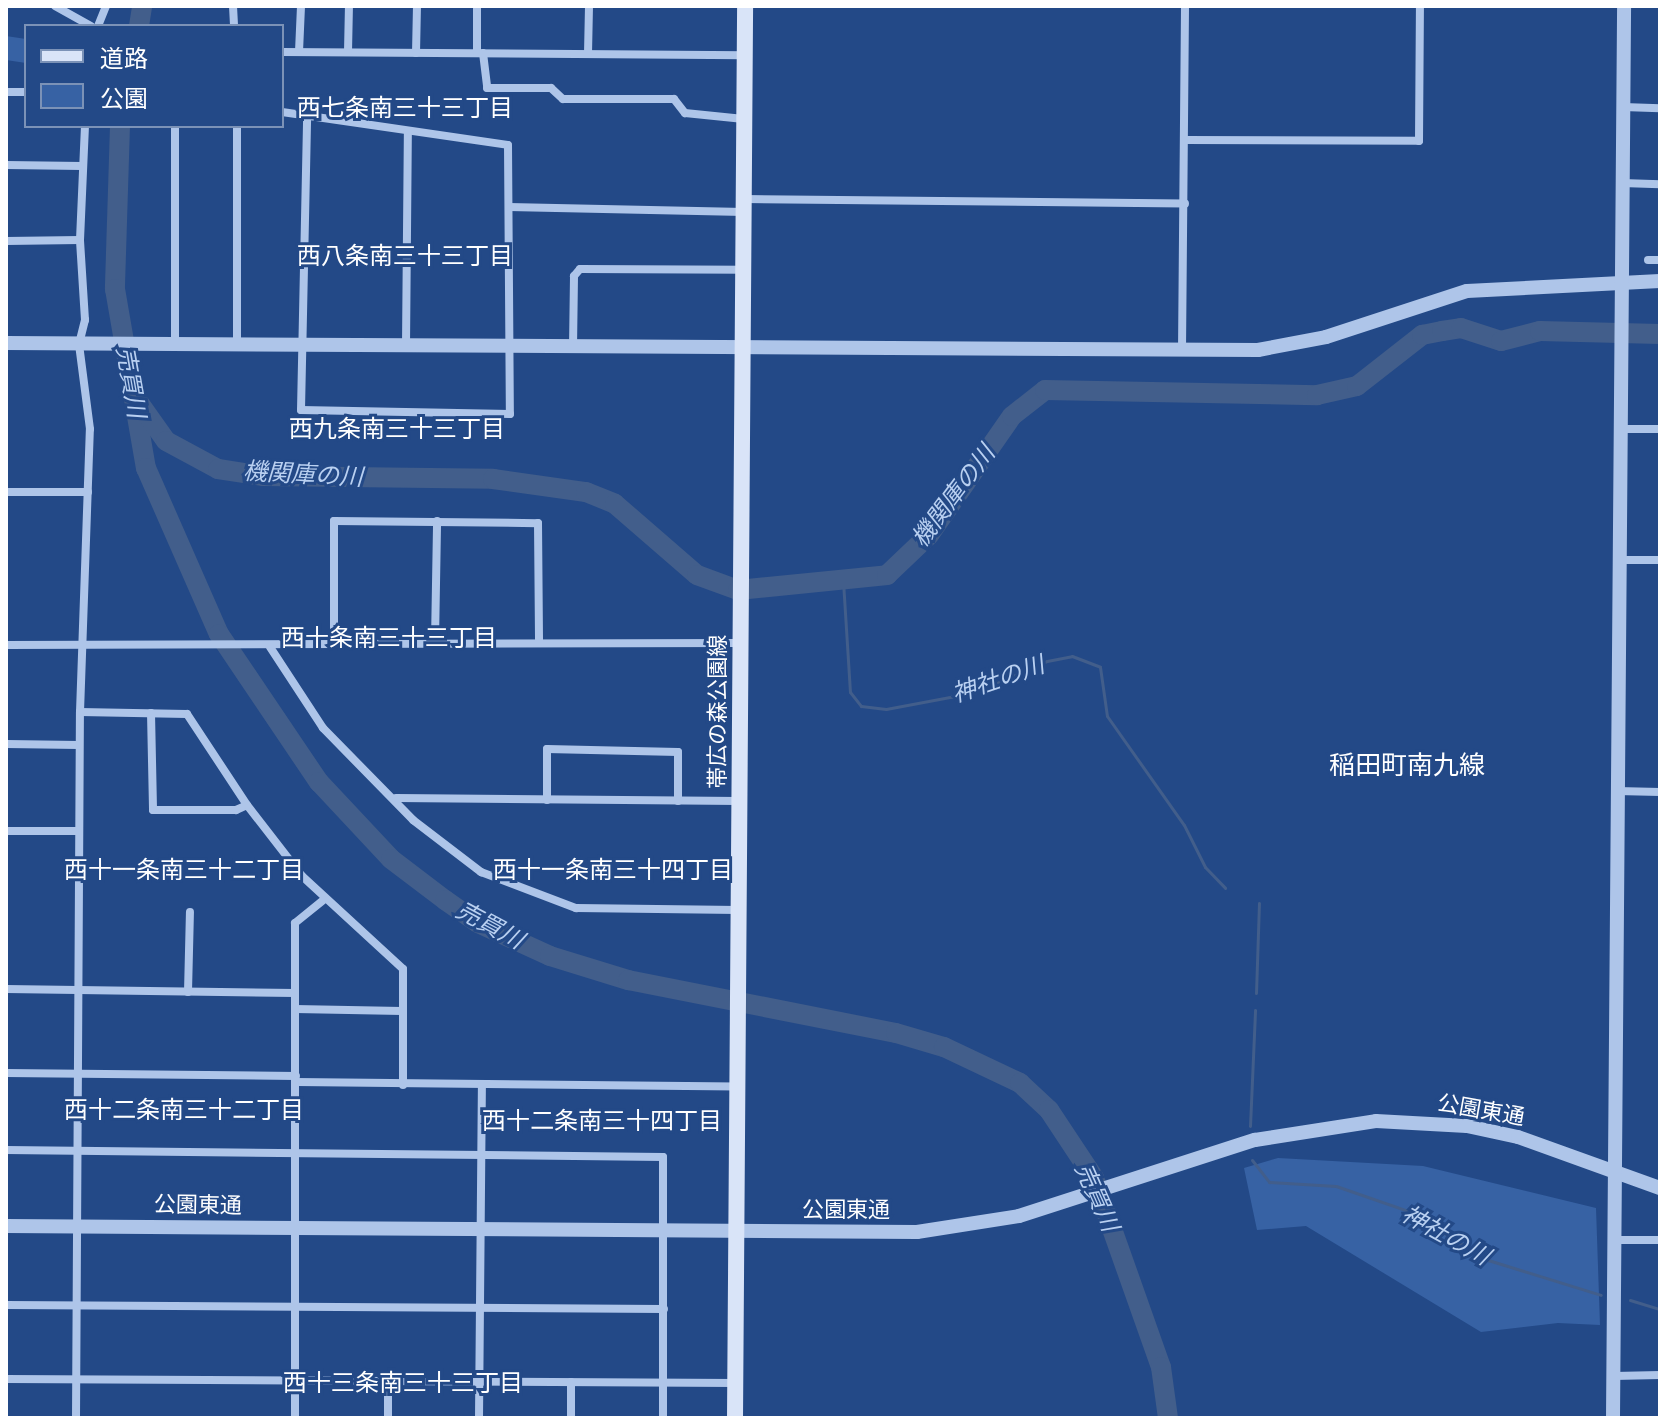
<!DOCTYPE html>
<html>
<head>
<meta charset="utf-8">
<style>
	body { margin:0 }
	#map { position:relative; width:1666px; height:1424px; overflow:hidden; background:#234987; font-family:Arial,"Noto Sans JP",sans-serif }
	div>[style] { position:absolute }
	.green>* { inset:0; background:#3762a4 }
	.stream>* { height:3px; margin:-1.5px; padding:0 1.5px; transform-origin:1.5px; border-radius:1.5px; background:#425e8b }
	.river>* { height:20px; margin:-10px; padding:0 10px; transform-origin:10px; border-radius:10px; background:#425e8b }
	.minor>* { height:8px; margin:-4px; padding:0 4px; transform-origin:4px; border-radius:4px; background:#aec5e9 }
	.tertiary>* { height:14px; margin:-7px; padding:0 7px; transform-origin:7px; border-radius:7px; background:#aec5e9 }
	.secondary>* { height:16px; margin:-8px; padding:0 8px; transform-origin:8px; border-radius:8px; background:#d9e4f8 }
	span { translate:-50% -50%; white-space:nowrap; text-align:center; line-height:1.15; -webkit-text-stroke:6px #234987; paint-order:stroke }
	.street-label { font-size:22px; color:#fff }
	.neighbourhood-label { font-size:24px; color:#fff }
	.water-label { font-size:24px; color:#b9d0f1; font-style:italic }
	.quarter-label { font-size:26px; color:#fff }
	.frame { position:absolute; inset:0; border:8px solid #fff; pointer-events:none }
	.legend { position:absolute; left:24px; top:24px; width:260px; height:104px; box-sizing:border-box; background:#234987; border:2px solid #7b92b7; margin:0; padding:10px 14px; list-style:none; font-size:24px; color:#fff }
	.legend li { display:flex; align-items:center; gap:16px; height:40px }
	.legend b { width:40px; border:2px solid #7b92b7 }
</style>
</head>
<body>
<div id="map">
	<div class="green">
		<i style="clip-path:polygon(6px 36px,26px 39px,26px 63px,6px 60px)"></i>
		<i style="clip-path:polygon(1278px 1158px,1423px 1166px,1596px 1208px,1600px 1325px,1558px 1323px,1481px 1332px,1306px 1226px,1257px 1230px,1244px 1168px)"></i>
	</div>
	<div class="stream">
		<i style="left:843px;top:581px;width:111px;rotate:86.4deg"></i>
		<i style="left:850px;top:692px;width:18px;rotate:52deg"></i>
		<i style="left:861px;top:706px;width:25px;rotate:7deg"></i>
		<i style="left:886px;top:709px;width:92px;rotate:-10.7deg"></i>
		<i style="left:976px;top:692px;width:77px;rotate:-23.6deg"></i>
		<i style="left:1047px;top:661px;width:25px;rotate:-11deg"></i>
		<i style="left:1072px;top:656px;width:30px;rotate:21deg"></i>
		<i style="left:1100px;top:667px;width:49px;rotate:81.9deg"></i>
		<i style="left:1107px;top:716px;width:133px;rotate:54.8deg"></i>
		<i style="left:1184px;top:825px;width:47px;rotate:63.4deg"></i>
		<i style="left:1205px;top:867px;width:29px;rotate:46deg"></i>
		<i style="left:1256px;top:993px;width:90px;rotate:-88.1deg"></i>
		<i style="left:1250px;top:1126px;width:116px;rotate:-87.5deg"></i>
		<i style="left:1252px;top:1160px;width:28px;rotate:52deg"></i>
		<i style="left:1269px;top:1182px;width:67px;rotate:3.4deg"></i>
		<i style="left:1336px;top:1186px;width:76px;rotate:19.1deg"></i>
		<i style="left:1408px;top:1211px;width:94px;rotate:31.5deg"></i>
		<i style="left:1488px;top:1260px;width:118px;rotate:17.2deg"></i>
		<i style="left:1630px;top:1300px;width:31px;rotate:17deg"></i>
	</div>
	<div class="river">
		<i style="left:139px;top:26px;width:20px;rotate:-81deg"></i>
		<i style="left:120px;top:126px;width:163px;rotate:91.8deg"></i>
		<i style="left:115px;top:289px;width:182px;rotate:80.2deg"></i>
		<i style="left:146px;top:468px;width:181px;rotate:66.3deg"></i>
		<i style="left:219px;top:634px;width:179px;rotate:56deg"></i>
		<i style="left:319px;top:782px;width:105px;rotate:46.9deg"></i>
		<i style="left:391px;top:859px;width:68px;rotate:37.2deg"></i>
		<i style="left:445px;top:900px;width:40px;rotate:34.9deg"></i>
		<i style="left:478px;top:923px;width:79px;rotate:24.6deg"></i>
		<i style="left:550px;top:956px;width:82px;rotate:17.1deg"></i>
		<i style="left:628px;top:980px;width:273px;rotate:11.2deg"></i>
		<i style="left:896px;top:1033px;width:50px;rotate:16.3deg"></i>
		<i style="left:944px;top:1047px;width:84px;rotate:25.3deg"></i>
		<i style="left:1020px;top:1083px;width:40px;rotate:43deg"></i>
		<i style="left:1049px;top:1110px;width:82px;rotate:56.5deg"></i>
		<i style="left:1094px;top:1178px;width:201px;rotate:70.5deg"></i>
		<i style="left:1161px;top:1367px;width:51px;rotate:82.2deg"></i>
		<i style="left:137px;top:400px;width:50px;rotate:54.7deg"></i>
		<i style="left:166px;top:441px;width:59px;rotate:28.3deg"></i>
		<i style="left:218px;top:469px;width:46px;rotate:8.8deg"></i>
		<i style="left:263px;top:476px;width:230px;rotate:0.7deg"></i>
		<i style="left:493px;top:479px;width:94px;rotate:8deg"></i>
		<i style="left:586px;top:492px;width:31px;rotate:22deg"></i>
		<i style="left:615px;top:504px;width:108px;rotate:40.9deg"></i>
		<i style="left:697px;top:575px;width:44px;rotate:20.1deg"></i>
		<i style="left:738px;top:590px;width:150px;rotate:-5.7deg"></i>
		<i style="left:887px;top:575px;width:58px;rotate:-43.6deg"></i>
		<i style="left:929px;top:535px;width:145px;rotate:-55.1deg"></i>
		<i style="left:1012px;top:416px;width:42px;rotate:-38.2deg"></i>
		<i style="left:1045px;top:390px;width:272px;rotate:1.1deg"></i>
		<i style="left:1317px;top:395px;width:41px;rotate:-12.7deg"></i>
		<i style="left:1357px;top:386px;width:83px;rotate:-38.1deg"></i>
		<i style="left:1422px;top:335px;width:20px;rotate:-11deg"></i>
		<i style="left:1442px;top:331px;width:19px;rotate:-9deg"></i>
		<i style="left:1461px;top:328px;width:42px;rotate:18deg"></i>
		<i style="left:1501px;top:341px;width:40px;rotate:-14.4deg"></i>
		<i style="left:1540px;top:331px;width:120px;rotate:1.4deg"></i>
	</div>
	<div class="minor">
		<i style="left:55px;top:6px;width:41px;rotate:29.1deg"></i>
		<i style="left:233px;top:6px;width:20px;rotate:87deg"></i>
		<i style="left:98px;top:26px;width:22px;rotate:-68deg"></i>
		<i style="left:282px;top:52px;width:463px;rotate:0.4deg"></i>
		<i style="left:299px;top:52px;width:46px;rotate:-87.5deg"></i>
		<i style="left:348px;top:52px;width:46px;rotate:-88.8deg"></i>
		<i style="left:416px;top:53px;width:47px;rotate:-88.8deg"></i>
		<i style="left:477px;top:53px;width:47px;rotate:-90deg"></i>
		<i style="left:483px;top:53px;width:35px;rotate:83deg"></i>
		<i style="left:487px;top:88px;width:64px"></i>
		<i style="left:551px;top:88px;width:16px;rotate:43deg"></i>
		<i style="left:563px;top:99px;width:111px"></i>
		<i style="left:674px;top:99px;width:18px;rotate:52deg"></i>
		<i style="left:685px;top:113px;width:59px;rotate:5.8deg"></i>
		<i style="left:588px;top:54px;width:48px;rotate:-88.8deg"></i>
		<i style="left:6px;top:92px;width:20px"></i>
		<i style="left:1623px;top:107px;width:37px;rotate:2deg"></i>
		<i style="left:282px;top:112px;width:228px;rotate:8.3deg"></i>
		<i style="left:508px;top:145px;width:269px;rotate:89.6deg"></i>
		<i style="left:510px;top:414px;width:209px;rotate:-178.9deg"></i>
		<i style="left:301px;top:410px;width:294px;rotate:-88.8deg"></i>
		<i style="left:175px;top:126px;width:218px;rotate:90deg"></i>
		<i style="left:1185px;top:140px;width:234px;rotate:0.2deg"></i>
		<i style="left:1419px;top:141px;width:135px;rotate:-89.6deg"></i>
		<i style="left:6px;top:165px;width:76px;rotate:0.8deg"></i>
		<i style="left:1622px;top:183px;width:38px;rotate:2deg"></i>
		<i style="left:744px;top:199px;width:441px;rotate:0.6deg"></i>
		<i style="left:509px;top:207px;width:235px;rotate:1.2deg"></i>
		<i style="left:6px;top:241px;width:74px;rotate:-0.8deg"></i>
		<i style="left:1648px;top:260px;width:12px"></i>
		<i style="left:237px;top:345px;width:219px;rotate:-90deg"></i>
		<i style="left:406px;top:346px;width:215px;rotate:-89.5deg"></i>
		<i style="left:573px;top:348px;width:72px;rotate:-89.2deg"></i>
		<i style="left:574px;top:276px;width:9px;rotate:-49deg"></i>
		<i style="left:580px;top:269px;width:164px;rotate:0.3deg"></i>
		<i style="left:1182px;top:351px;width:345px;rotate:-89.5deg"></i>
		<i style="left:1620px;top:429px;width:40px"></i>
		<i style="left:6px;top:492px;width:82px"></i>
		<i style="left:1619px;top:560px;width:41px"></i>
		<i style="left:435px;top:641px;width:120px;rotate:-89deg"></i>
		<i style="left:334px;top:644px;width:123px;rotate:-90deg"></i>
		<i style="left:334px;top:521px;width:204px;rotate:0.6deg"></i>
		<i style="left:538px;top:523px;width:119px;rotate:89.5deg"></i>
		<i style="left:6px;top:645px;width:734px;rotate:-0.16deg"></i>
		<i style="left:270px;top:647px;width:97px;rotate:56.8deg"></i>
		<i style="left:323px;top:728px;width:129px;rotate:45.6deg"></i>
		<i style="left:413px;top:820px;width:86px;rotate:37.4deg"></i>
		<i style="left:481px;top:872px;width:102px;rotate:20.8deg"></i>
		<i style="left:576px;top:908px;width:162px;rotate:0.7deg"></i>
		<i style="left:80px;top:712px;width:107px;rotate:1.1deg"></i>
		<i style="left:187px;top:714px;width:109px;rotate:56.6deg"></i>
		<i style="left:247px;top:805px;width:90px;rotate:52.2deg"></i>
		<i style="left:302px;top:876px;width:137px;rotate:42.6deg"></i>
		<i style="left:403px;top:969px;width:116px;rotate:90deg"></i>
		<i style="left:151px;top:713px;width:97px;rotate:88.8deg"></i>
		<i style="left:153px;top:810px;width:83px"></i>
		<i style="left:236px;top:810px;width:12px;rotate:-24deg"></i>
		<i style="left:6px;top:744px;width:73px;rotate:0.8deg"></i>
		<i style="left:1617px;top:791px;width:43px;rotate:1.3deg"></i>
		<i style="left:396px;top:798px;width:343px;rotate:0.5deg"></i>
		<i style="left:547px;top:800px;width:51px;rotate:-90deg"></i>
		<i style="left:547px;top:749px;width:131px;rotate:1.3deg"></i>
		<i style="left:678px;top:752px;width:49px;rotate:90deg"></i>
		<i style="left:6px;top:831px;width:73px"></i>
		<i style="left:6px;top:989px;width:289px;rotate:0.8deg"></i>
		<i style="left:188px;top:992px;width:80px;rotate:-88.6deg"></i>
		<i style="left:295px;top:1009px;width:107px;rotate:1.1deg"></i>
		<i style="left:6px;top:1073px;width:290px;rotate:0.6deg"></i>
		<i style="left:296px;top:1082px;width:441px;rotate:0.6deg"></i>
		<i style="left:6px;top:1150px;width:657px;rotate:0.61deg"></i>
		<i style="left:663px;top:1157px;width:261px;rotate:90deg"></i>
		<i style="left:1618px;top:1240px;width:42px"></i>
		<i style="left:6px;top:1305px;width:658px;rotate:0.35deg"></i>
		<i style="left:1614px;top:1376px;width:46px;rotate:-1.2deg"></i>
		<i style="left:6px;top:1379px;width:729px;rotate:0.31deg"></i>
		<i style="left:388px;top:1382px;width:36px;rotate:90deg"></i>
		<i style="left:76px;top:1418px;width:706px;rotate:-89.68deg"></i>
		<i style="left:80px;top:712px;width:283px;rotate:-88deg"></i>
		<i style="left:90px;top:429px;width:86px;rotate:-97.4deg"></i>
		<i style="left:79px;top:344px;width:25px;rotate:-76deg"></i>
		<i style="left:85px;top:320px;width:80px;rotate:-93.6deg"></i>
		<i style="left:80px;top:240px;width:114px;rotate:-87.5deg"></i>
		<i style="left:295px;top:1418px;width:495px;rotate:-90deg"></i>
		<i style="left:295px;top:923px;width:36px;rotate:-39deg"></i>
		<i style="left:479px;top:1418px;width:332px;rotate:-89.5deg"></i>
		<i style="left:571px;top:1418px;width:36px;rotate:-90deg"></i>
	</div>
	<div class="tertiary">
		<i style="left:6px;top:343px;width:1252px;rotate:0.32deg"></i>
		<i style="left:1258px;top:350px;width:69px;rotate:-10.8deg"></i>
		<i style="left:1326px;top:337px;width:148px;rotate:-18.1deg"></i>
		<i style="left:1467px;top:291px;width:193px;rotate:-3deg"></i>
		<i style="left:6px;top:1226px;width:911px;rotate:0.38deg"></i>
		<i style="left:917px;top:1232px;width:103px;rotate:-8.9deg"></i>
		<i style="left:1019px;top:1216px;width:248px;rotate:-17.9deg"></i>
		<i style="left:1255px;top:1140px;width:122px;rotate:-8.9deg"></i>
		<i style="left:1376px;top:1121px;width:91px;rotate:3.1deg"></i>
		<i style="left:1467px;top:1126px;width:52px;rotate:12.2deg"></i>
		<i style="left:1518px;top:1137px;width:151px;rotate:19.8deg"></i>
		<i style="left:1613px;top:1418px;width:1412px;rotate:-89.55deg"></i>
	</div>
	<div class="secondary">
		<i style="left:735px;top:1418px;width:1412px;rotate:-89.59deg"></i>
	</div>
	<div class="street-label">
		<span style="left:718px;top:712px;rotate:-90deg">帯広の森公園線</span>
		<span style="left:1481px;top:1110px;rotate:10deg">公園東通</span>
		<span style="left:198px;top:1205px;rotate:1deg">公園東通</span>
		<span style="left:846px;top:1210px">公園東通</span>
	</div>
	<div class="neighbourhood-label">
		<span style="left:405px;top:108px">西七条南三十三丁目</span>
		<span style="left:405px;top:256px">西八条南三十三丁目</span>
		<span style="left:397px;top:429px">西九条南三十三丁目</span>
		<span style="left:389px;top:638px">西十条南三十三丁目</span>
		<span style="left:184px;top:870px">西十一条南三十二丁目</span>
		<span style="left:613px;top:870px">西十一条南三十四丁目</span>
		<span style="left:184px;top:1110px">西十二条南三十二丁目</span>
		<span style="left:602px;top:1121px">西十二条南三十四丁目</span>
		<span style="left:403px;top:1383px">西十三条南三十三丁目</span>
	</div>
	<div class="water-label">
		<span style="left:131px;top:382px;rotate:80deg">売買川</span>
		<span style="left:303px;top:474px;rotate:3deg">機関庫の川</span>
		<span style="left:953px;top:496px;rotate:-53deg">機関庫の川</span>
		<span style="left:998px;top:679px;rotate:-19deg">神社の川</span>
		<span style="left:490px;top:925px;rotate:28deg">売買川</span>
		<span style="left:1097px;top:1197px;rotate:66deg">売買川</span>
		<span style="left:1446px;top:1235px;rotate:29deg">神社の川</span>
	</div>
	<div class="quarter-label">
		<span style="left:1407px;top:766px">稲田町南九線</span>
	</div>
	<div class="frame"></div>
	<ul class="legend">
	<li><b style="height:10px;background:#d9e4f8"></b>道路</li>
	<li><b style="height:22px;background:#3762a4"></b>公園</li>
	</ul>
</div>
</body>
</html>
